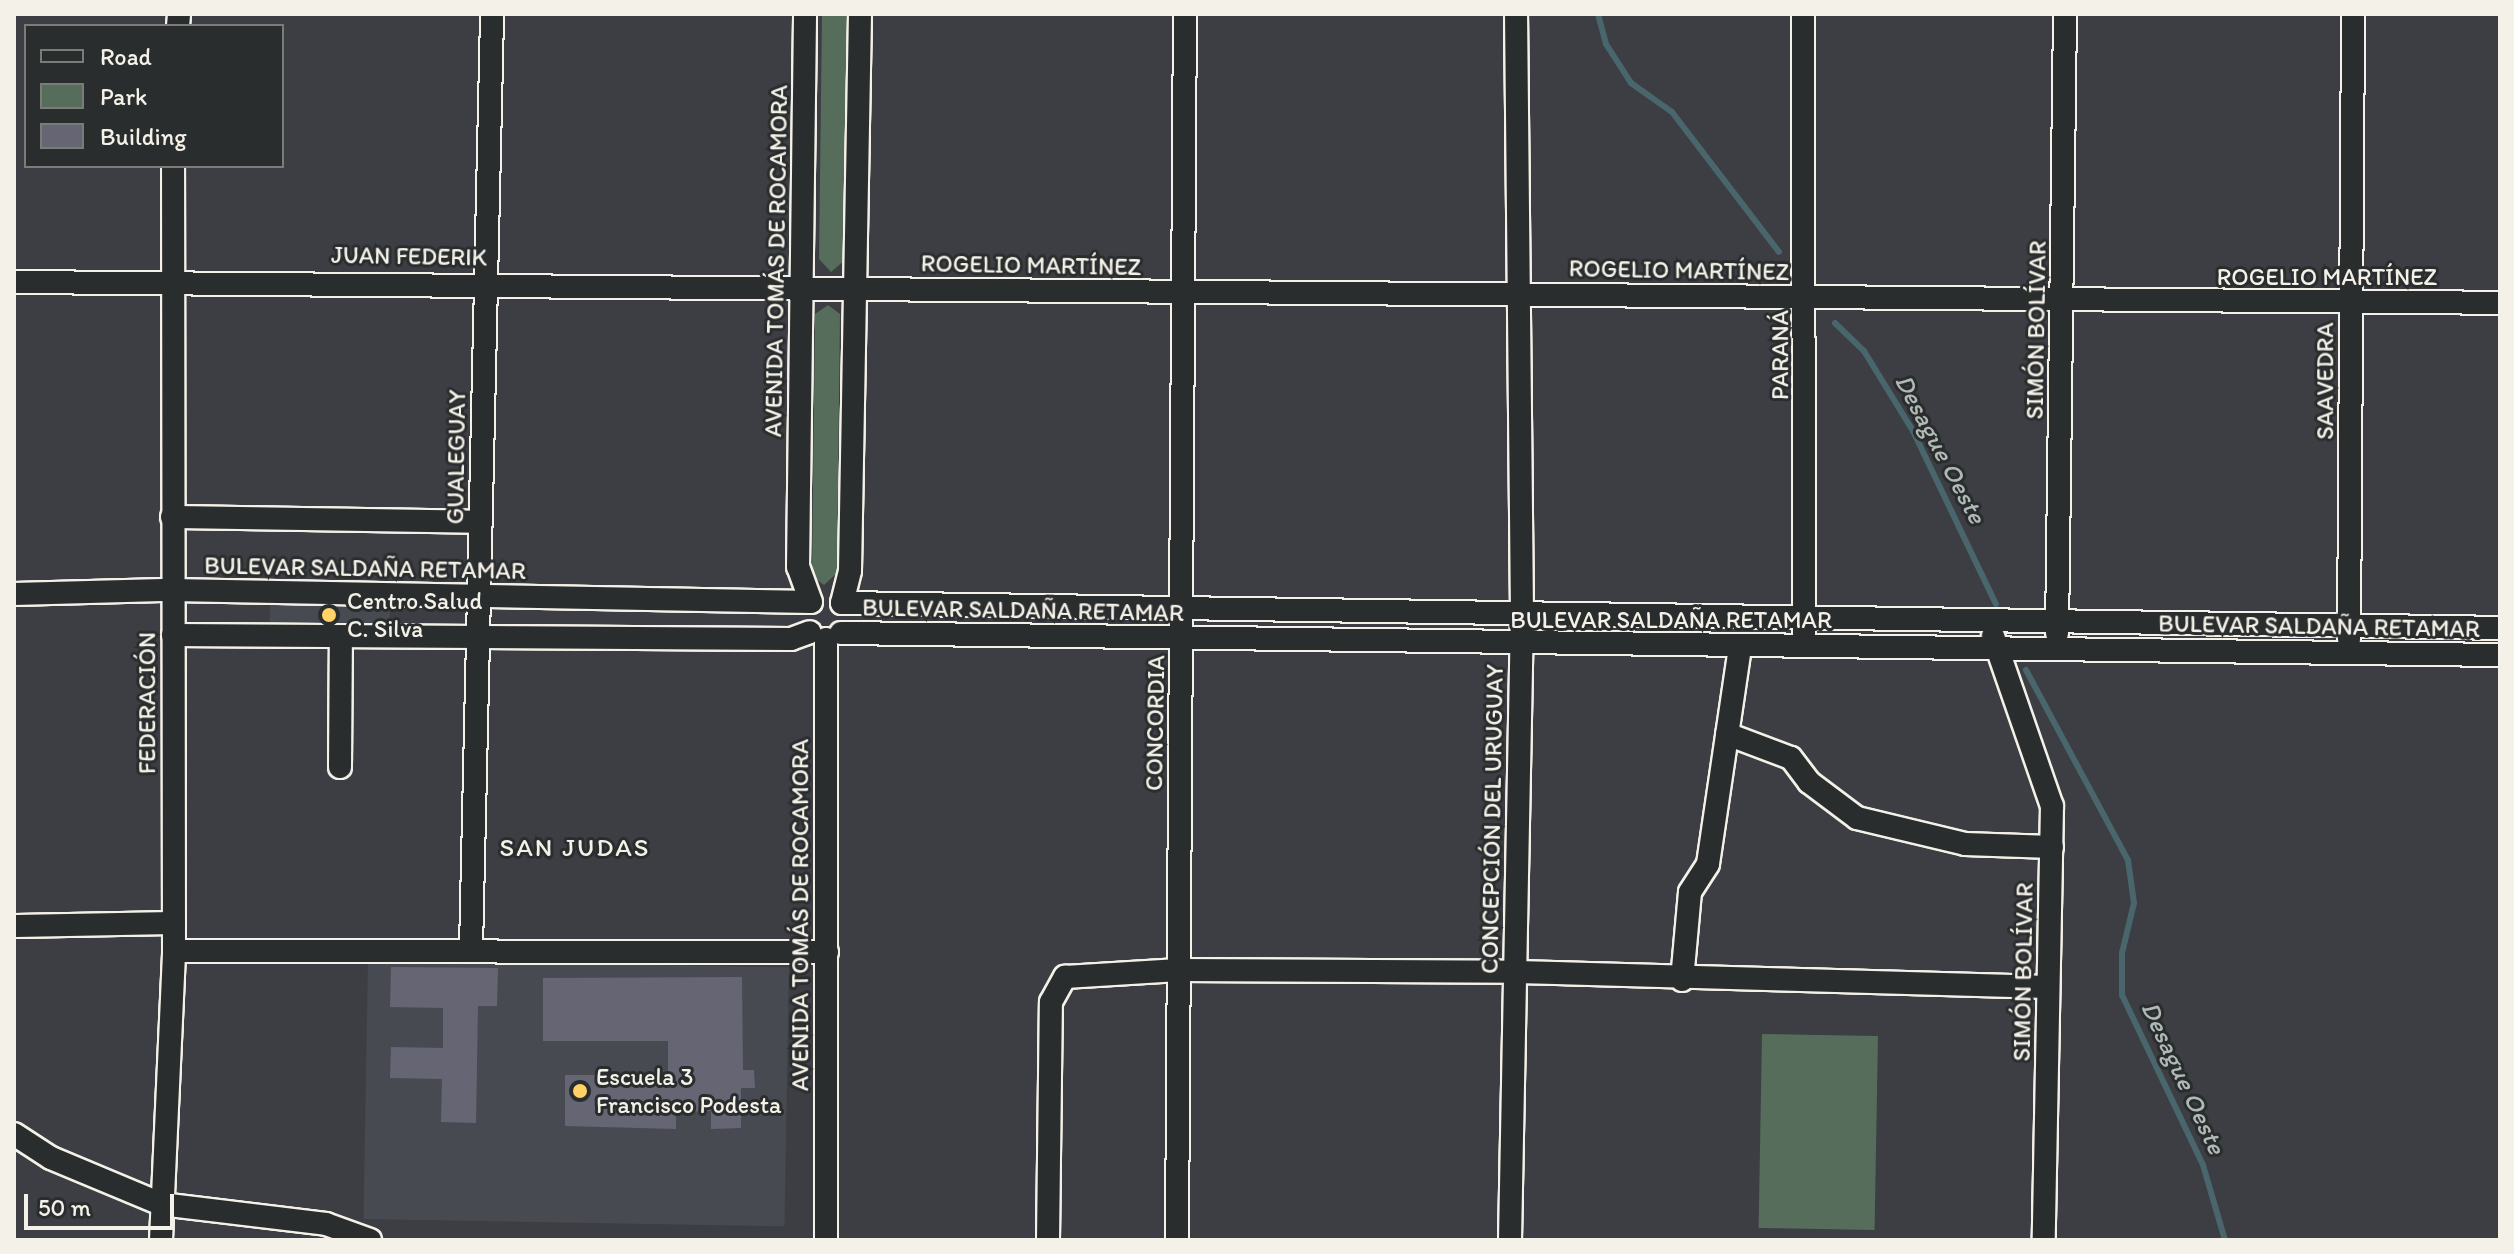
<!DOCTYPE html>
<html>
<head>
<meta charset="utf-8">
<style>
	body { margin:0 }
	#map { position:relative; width:2514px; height:1254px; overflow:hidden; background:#3c3e43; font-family:Itim,sans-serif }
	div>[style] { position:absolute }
	.built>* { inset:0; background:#484a52; transform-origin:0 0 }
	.green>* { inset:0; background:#556d5a; transform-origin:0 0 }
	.stream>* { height:6px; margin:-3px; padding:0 3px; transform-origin:3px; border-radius:3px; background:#49666c }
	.building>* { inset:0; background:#656574 }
	.roads { filter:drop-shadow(2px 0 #f4f1e8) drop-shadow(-2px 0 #f4f1e8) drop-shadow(0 2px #f4f1e8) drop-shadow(0 -2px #f4f1e8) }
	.minor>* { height:22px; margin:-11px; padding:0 11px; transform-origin:11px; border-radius:11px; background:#2a2d2e }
	.dots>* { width:22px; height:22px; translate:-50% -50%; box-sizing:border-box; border:4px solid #2a2d2e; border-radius:50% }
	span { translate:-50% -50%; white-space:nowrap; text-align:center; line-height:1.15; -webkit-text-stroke:6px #2a2d2e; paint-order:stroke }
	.street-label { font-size:24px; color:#f4f1e8 }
	.poi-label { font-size:24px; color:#f4f1e8 }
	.left { translate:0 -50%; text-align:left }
	.water-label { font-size:26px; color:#b0b9b6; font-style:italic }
	.neighbourhood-label { font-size:26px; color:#f4f1e8; letter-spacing:2px }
	.frame { position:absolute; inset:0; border:16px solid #f4f1e8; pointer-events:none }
	.legend { position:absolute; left:24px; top:24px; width:260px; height:144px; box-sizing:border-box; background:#2a2d2e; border:2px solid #7b7b78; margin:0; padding:10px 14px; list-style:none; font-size:24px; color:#f4f1e8 }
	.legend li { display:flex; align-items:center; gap:16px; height:40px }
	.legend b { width:40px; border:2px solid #7b7b78 }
	.scale { position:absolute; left:24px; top:1194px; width:150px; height:36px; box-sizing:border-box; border:4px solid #f4f1e8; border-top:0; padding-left:10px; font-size:24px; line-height:28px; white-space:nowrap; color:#f4f1e8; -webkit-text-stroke:6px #2a2d2e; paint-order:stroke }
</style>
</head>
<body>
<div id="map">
	<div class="built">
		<i style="left:270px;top:599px;width:120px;height:29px;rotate:1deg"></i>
		<i style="left:368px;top:960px;width:421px;height:259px;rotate:1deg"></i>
	</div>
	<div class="green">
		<i style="clip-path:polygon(822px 14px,847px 14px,845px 260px,831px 272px,819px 259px)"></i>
		<i style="clip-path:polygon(828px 305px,840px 314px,837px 573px,824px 585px,812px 576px,815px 314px)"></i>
		<i style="left:1762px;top:1034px;width:116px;height:194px;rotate:1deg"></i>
	</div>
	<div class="stream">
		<i style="left:1598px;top:14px;width:31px;rotate:75deg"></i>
		<i style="left:1606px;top:44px;width:46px;rotate:57.3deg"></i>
		<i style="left:1631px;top:83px;width:50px;rotate:35.3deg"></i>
		<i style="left:1672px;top:112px;width:176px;rotate:52.6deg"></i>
		<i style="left:1835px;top:323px;width:40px;rotate:44deg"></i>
		<i style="left:1864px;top:351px;width:94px;rotate:58.5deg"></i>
		<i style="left:1913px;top:431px;width:192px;rotate:64.4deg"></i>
		<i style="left:2026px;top:670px;width:216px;rotate:61.8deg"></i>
		<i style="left:2128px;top:860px;width:43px;rotate:82.1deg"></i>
		<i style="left:2134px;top:903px;width:51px;rotate:103.5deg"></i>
		<i style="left:2122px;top:953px;width:42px;rotate:90deg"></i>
		<i style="left:2122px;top:995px;width:188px;rotate:64.5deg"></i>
		<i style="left:2203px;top:1165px;width:78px;rotate:73.7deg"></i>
	</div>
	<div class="building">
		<i style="clip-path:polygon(391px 967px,498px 968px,497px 1006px,478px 1006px,476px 1123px,441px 1122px,442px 1079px,390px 1078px,391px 1047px,443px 1048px,443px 1008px,390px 1007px)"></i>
		<i style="clip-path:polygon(742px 977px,743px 1070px,754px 1070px,755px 1088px,741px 1088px,741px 1128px,711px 1129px,711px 1111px,676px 1112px,676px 1129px,565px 1126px,565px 1075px,668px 1075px,668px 1041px,543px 1041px,543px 978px)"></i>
	</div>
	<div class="roads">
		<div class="minor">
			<i style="left:860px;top:14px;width:557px;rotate:91.03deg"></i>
			<i style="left:850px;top:571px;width:33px;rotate:104deg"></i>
			<i style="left:842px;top:603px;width:1658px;rotate:0.86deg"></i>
			<i style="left:1803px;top:14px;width:620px;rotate:89.91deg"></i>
			<i style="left:178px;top:26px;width:12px;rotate:-85deg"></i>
			<i style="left:14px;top:282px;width:2486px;rotate:0.48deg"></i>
			<i style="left:172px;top:517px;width:309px;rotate:0.9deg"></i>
			<i style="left:14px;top:594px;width:158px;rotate:-1.5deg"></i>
			<i style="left:172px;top:590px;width:639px;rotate:1.08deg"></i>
			<i style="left:811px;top:602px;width:37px;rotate:-110deg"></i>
			<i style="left:798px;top:567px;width:553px;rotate:-89.27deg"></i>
			<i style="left:841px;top:633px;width:1659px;rotate:0.76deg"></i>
			<i style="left:2057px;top:633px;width:619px;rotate:-89.26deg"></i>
			<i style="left:173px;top:635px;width:618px;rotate:0.37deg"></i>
			<i style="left:791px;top:639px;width:20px;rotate:-20deg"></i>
			<i style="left:1993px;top:636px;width:180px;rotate:70.9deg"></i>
			<i style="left:2052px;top:806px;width:434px;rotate:91.1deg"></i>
			<i style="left:826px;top:639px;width:601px;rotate:90deg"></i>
			<i style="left:2349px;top:639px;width:625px;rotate:-89.63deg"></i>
			<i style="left:1727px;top:734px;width:68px;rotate:20.6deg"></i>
			<i style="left:1791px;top:758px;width:30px;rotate:53deg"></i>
			<i style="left:1809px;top:782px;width:60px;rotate:36.9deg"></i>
			<i style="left:1857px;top:818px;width:111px;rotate:13.5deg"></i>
			<i style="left:1965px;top:844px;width:87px;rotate:2deg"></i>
			<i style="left:340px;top:767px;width:131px;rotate:-89.6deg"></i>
			<i style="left:14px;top:926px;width:160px;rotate:-1.1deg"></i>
			<i style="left:471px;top:949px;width:935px;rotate:-88.71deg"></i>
			<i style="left:174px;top:951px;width:653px;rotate:0.09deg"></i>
			<i style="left:1682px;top:980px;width:88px;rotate:-84.8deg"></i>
			<i style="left:1690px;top:892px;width:33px;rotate:-57deg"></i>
			<i style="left:1708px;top:864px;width:219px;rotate:-81.6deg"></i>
			<i style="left:14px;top:1134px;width:44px;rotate:33deg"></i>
			<i style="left:51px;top:1158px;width:119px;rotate:22.7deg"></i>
			<i style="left:161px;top:1204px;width:166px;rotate:6.9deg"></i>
			<i style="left:326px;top:1224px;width:47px;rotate:20deg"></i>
			<i style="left:161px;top:1240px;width:289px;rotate:-87.4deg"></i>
			<i style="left:174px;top:951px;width:785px;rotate:-90.07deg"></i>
			<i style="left:1048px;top:1240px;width:238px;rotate:-89.3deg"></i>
			<i style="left:1051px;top:1002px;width:29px;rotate:-61deg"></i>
			<i style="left:1065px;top:977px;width:114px;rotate:-3.5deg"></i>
			<i style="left:1179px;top:970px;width:338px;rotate:0.3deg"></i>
			<i style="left:1517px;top:972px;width:531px;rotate:1.62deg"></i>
			<i style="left:1177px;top:1240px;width:1226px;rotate:-89.63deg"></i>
			<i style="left:1510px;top:1240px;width:626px;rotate:-88.9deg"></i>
			<i style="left:1522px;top:614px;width:600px;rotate:-90.57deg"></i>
		</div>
	</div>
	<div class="dots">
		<i style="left:329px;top:615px;background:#ffd166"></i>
		<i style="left:580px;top:1091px;background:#ffd166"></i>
	</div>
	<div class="street-label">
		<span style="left:409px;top:256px;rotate:1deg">JUAN FEDERIK</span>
		<span style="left:776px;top:261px;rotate:-89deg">AVENIDA TOMÁS DE ROCAMORA</span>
		<span style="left:1031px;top:265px;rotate:1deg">ROGELIO MARTÍNEZ</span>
		<span style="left:1679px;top:270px;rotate:1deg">ROGELIO MARTÍNEZ</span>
		<span style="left:2327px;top:277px">ROGELIO MARTÍNEZ</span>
		<span style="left:2036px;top:330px;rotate:-89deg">SIMÓN BOLÍVAR</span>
		<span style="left:1780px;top:355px;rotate:-90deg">PARANÁ</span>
		<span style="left:2325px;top:381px;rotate:-90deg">SAAVEDRA</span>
		<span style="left:456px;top:457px;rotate:-89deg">GUALEGUAY</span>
		<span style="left:365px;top:568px;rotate:1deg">BULEVAR SALDAÑA RETAMAR</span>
		<span style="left:1023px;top:610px;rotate:1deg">BULEVAR SALDAÑA RETAMAR</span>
		<span style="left:1671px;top:620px">BULEVAR SALDAÑA RETAMAR</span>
		<span style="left:2319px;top:626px;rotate:1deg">BULEVAR SALDAÑA RETAMAR</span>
		<span style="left:147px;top:703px;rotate:-90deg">FEDERACIÓN</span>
		<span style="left:1155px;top:723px;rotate:-89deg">CONCORDIA</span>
		<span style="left:1492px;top:819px;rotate:-89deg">CONCEPCIÓN DEL URUGUAY</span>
		<span style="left:800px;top:915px;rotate:-90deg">AVENIDA TOMÁS DE ROCAMORA</span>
		<span style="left:2023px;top:972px;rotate:-89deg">SIMÓN BOLÍVAR</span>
	</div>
	<div class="poi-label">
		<span class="left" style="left:347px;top:615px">Centro Salud<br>C. Silva</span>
		<span class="left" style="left:596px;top:1091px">Escuela 3<br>Francisco Podesta</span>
	</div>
	<div class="water-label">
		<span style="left:1940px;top:449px;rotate:62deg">Desague Oeste</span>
		<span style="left:2183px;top:1078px;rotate:65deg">Desague Oeste</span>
	</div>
	<div class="neighbourhood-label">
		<span style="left:575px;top:848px">SAN JUDAS</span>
	</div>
	<div class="frame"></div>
	<ul class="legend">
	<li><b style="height:10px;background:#2a2d2e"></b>Road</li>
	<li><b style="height:22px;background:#556d5a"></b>Park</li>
	<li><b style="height:22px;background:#656574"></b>Building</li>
	</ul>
	<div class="scale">50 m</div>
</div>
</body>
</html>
